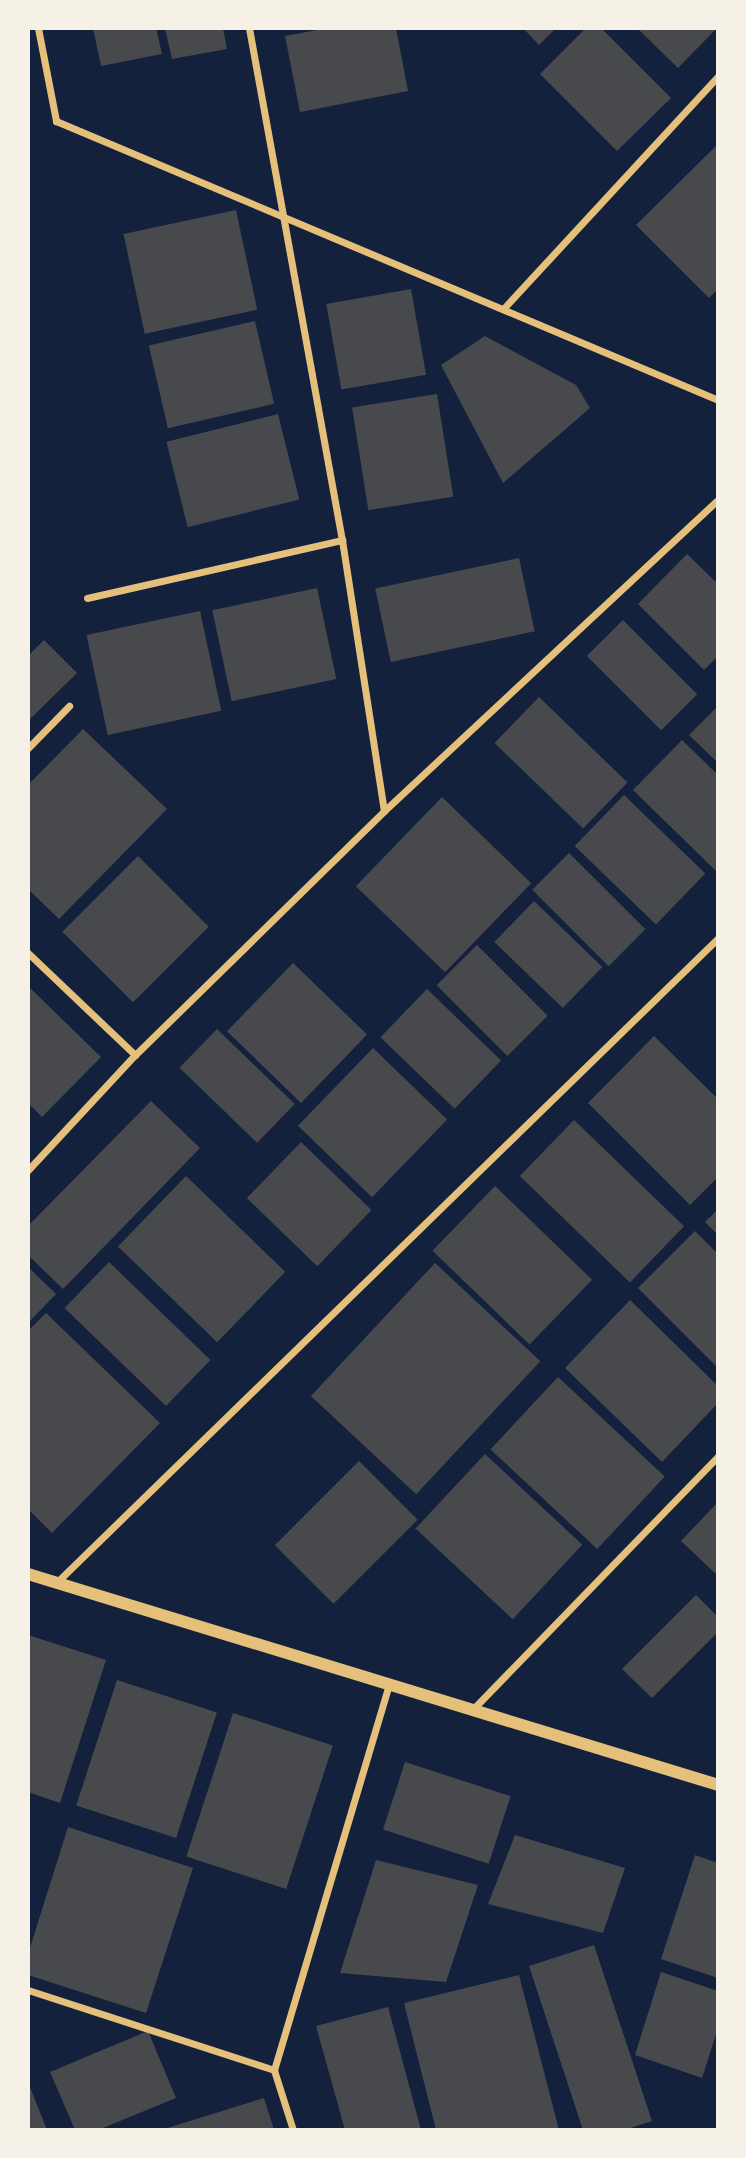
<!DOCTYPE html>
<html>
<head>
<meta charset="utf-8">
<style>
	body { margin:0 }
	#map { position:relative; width:746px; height:2158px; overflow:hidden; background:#14213d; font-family:Rubik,sans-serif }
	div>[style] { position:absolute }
	.building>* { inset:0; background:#48494c; transform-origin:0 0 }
	.minor>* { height:7px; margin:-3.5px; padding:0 3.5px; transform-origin:3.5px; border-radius:3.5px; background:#e5c07b }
	.tertiary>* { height:12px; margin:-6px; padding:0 6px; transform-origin:6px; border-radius:6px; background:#e5c07b }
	span { translate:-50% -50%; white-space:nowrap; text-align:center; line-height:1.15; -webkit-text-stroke:5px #f6f1e7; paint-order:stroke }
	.frame { position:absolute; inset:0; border:30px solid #f6f1e7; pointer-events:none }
</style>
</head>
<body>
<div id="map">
	<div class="building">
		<i style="clip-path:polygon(93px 28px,156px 28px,162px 54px,101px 66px)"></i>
		<i style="clip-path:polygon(165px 28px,223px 28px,227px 49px,172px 59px)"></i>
		<i style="clip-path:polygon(328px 28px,396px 28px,408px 91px,300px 112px,285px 36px)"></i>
		<i style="clip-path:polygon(523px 28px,556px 28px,539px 45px)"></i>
		<i style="clip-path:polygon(586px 28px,601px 28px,671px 98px,617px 151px,540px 74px)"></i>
		<i style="clip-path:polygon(637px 28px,717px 28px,678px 68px)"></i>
		<i style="clip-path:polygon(718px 144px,718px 289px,709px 298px,636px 225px)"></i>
		<i style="left:236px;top:210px;width:102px;height:115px;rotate:78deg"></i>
		<i style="left:411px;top:289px;width:87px;height:86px;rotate:80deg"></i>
		<i style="left:255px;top:321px;width:85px;height:109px;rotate:77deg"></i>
		<i style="clip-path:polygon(485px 336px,576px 385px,590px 408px,503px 483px,441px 365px)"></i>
		<i style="left:437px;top:394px;width:104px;height:86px;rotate:81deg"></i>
		<i style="left:278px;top:414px;width:88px;height:115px;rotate:76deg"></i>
		<i style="clip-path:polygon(687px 554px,718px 584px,718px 656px,704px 670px,638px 604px)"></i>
		<i style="left:519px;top:558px;width:75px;height:147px;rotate:78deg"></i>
		<i style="left:317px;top:588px;width:93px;height:107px;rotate:78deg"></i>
		<i style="left:200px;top:611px;width:102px;height:116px;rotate:78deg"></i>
		<i style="left:623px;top:620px;width:105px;height:51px;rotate:45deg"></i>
		<i style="clip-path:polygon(44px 640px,77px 673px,28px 721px,28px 656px)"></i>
		<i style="left:539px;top:697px;width:123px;height:64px;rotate:44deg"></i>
		<i style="clip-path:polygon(718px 706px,718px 763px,689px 735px)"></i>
		<i style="clip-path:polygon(83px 729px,167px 809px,59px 919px,28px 889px,28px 785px)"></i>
		<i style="clip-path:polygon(682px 740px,718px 775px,716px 871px,633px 790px)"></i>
		<i style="left:624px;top:795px;width:113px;height:71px;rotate:44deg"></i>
		<i style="left:442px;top:797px;width:124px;height:124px;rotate:44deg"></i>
		<i style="left:569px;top:853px;width:108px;height:52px;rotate:45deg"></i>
		<i style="left:138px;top:856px;width:100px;height:107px;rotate:45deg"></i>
		<i style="left:534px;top:901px;width:95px;height:57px;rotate:44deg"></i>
		<i style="left:477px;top:945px;width:100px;height:57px;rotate:45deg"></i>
		<i style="left:293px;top:963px;width:103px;height:95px;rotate:44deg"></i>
		<i style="clip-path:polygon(28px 986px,101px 1057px,42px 1117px,28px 1103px)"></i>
		<i style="left:427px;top:989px;width:103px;height:67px;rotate:44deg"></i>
		<i style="left:217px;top:1029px;width:108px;height:54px;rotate:44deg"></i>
		<i style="clip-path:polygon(654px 1036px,718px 1099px,718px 1177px,690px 1205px,588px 1103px)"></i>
		<i style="left:373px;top:1048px;width:103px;height:108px;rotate:44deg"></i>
		<i style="clip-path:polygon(151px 1101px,200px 1148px,63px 1289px,28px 1255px,28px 1226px)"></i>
		<i style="left:574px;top:1120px;width:153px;height:78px;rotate:44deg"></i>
		<i style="left:301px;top:1142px;width:98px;height:78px;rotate:44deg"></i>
		<i style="left:186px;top:1176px;width:138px;height:98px;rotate:44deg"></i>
		<i style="left:495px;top:1186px;width:135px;height:90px;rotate:44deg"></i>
		<i style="clip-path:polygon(718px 1209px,718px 1235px,705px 1222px)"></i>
		<i style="clip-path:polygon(695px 1231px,718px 1254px,718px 1368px,638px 1288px)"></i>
		<i style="left:109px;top:1262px;width:141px;height:64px;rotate:44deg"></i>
		<i style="left:435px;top:1263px;width:144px;height:182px;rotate:43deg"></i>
		<i style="clip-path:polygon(28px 1267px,56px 1294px,28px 1323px)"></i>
		<i style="clip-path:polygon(630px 1300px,718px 1386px,718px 1403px,662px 1462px,565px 1368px)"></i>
		<i style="clip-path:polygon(46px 1313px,160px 1423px,52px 1533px,28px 1509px,28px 1331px)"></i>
		<i style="left:558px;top:1377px;width:146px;height:99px;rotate:43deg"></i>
		<i style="left:485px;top:1454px;width:133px;height:102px;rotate:43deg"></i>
		<i style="left:359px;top:1461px;width:83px;height:119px;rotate:45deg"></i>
		<i style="clip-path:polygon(718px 1502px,718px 1576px,681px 1541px)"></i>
		<i style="clip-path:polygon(696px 1595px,718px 1617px,718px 1632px,652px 1698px,622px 1669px)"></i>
		<i style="clip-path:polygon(28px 1635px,106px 1660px,60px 1803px,28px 1792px)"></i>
		<i style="left:117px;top:1680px;width:105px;height:132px;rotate:18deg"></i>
		<i style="left:233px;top:1713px;width:105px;height:151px;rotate:18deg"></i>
		<i style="left:405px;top:1762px;width:111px;height:71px;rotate:18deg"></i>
		<i style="clip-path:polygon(68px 1827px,193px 1868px,146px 2013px,28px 1975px,28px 1954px)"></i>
		<i style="clip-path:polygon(515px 1835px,625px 1868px,603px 1933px,488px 1904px)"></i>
		<i style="clip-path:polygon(695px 1855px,718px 1863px,718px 1978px,661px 1959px)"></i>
		<i style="clip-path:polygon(376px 1860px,478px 1885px,446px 1982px,340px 1973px)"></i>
		<i style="clip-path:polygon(594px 1945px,652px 2121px,624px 2130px,583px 2130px,529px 1966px)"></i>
		<i style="clip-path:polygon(661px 1972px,718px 1991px,718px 2028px,702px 2078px,635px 2055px)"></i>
		<i style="clip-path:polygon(519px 1975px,559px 2130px,436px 2130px,404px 2003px)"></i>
		<i style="clip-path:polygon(388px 2007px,421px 2130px,345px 2130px,316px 2026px)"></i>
		<i style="clip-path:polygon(148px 2031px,176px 2098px,98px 2130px,75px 2130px,50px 2072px)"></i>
		<i style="clip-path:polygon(28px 2082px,47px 2130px,28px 2130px)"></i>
		<i style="clip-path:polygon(264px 2098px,274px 2130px,164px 2130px,164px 2129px)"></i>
	</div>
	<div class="minor">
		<i style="left:38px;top:28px;width:95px;rotate:79deg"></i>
		<i style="left:56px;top:121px;width:718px;rotate:22.85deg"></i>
		<i style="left:249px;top:28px;width:520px;rotate:79.71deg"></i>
		<i style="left:342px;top:540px;width:274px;rotate:81.2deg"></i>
		<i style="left:384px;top:811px;width:456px;rotate:-43deg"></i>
		<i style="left:504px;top:308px;width:316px;rotate:-47.3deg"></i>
		<i style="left:87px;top:598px;width:262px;rotate:-12.8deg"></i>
		<i style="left:28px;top:748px;width:59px;rotate:-45.7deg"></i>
		<i style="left:28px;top:953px;width:148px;rotate:43.6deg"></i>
		<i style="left:28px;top:1170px;width:157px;rotate:-47.1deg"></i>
		<i style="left:135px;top:1055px;width:349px;rotate:-44.4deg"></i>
		<i style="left:57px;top:1582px;width:923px;rotate:-44.25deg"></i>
		<i style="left:475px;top:1707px;width:349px;rotate:-45.9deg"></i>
		<i style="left:28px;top:1990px;width:259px;rotate:18deg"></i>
		<i style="left:293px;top:2130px;width:63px;rotate:-107.6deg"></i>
		<i style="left:274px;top:2070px;width:402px;rotate:-73.4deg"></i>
	</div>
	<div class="tertiary">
		<i style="left:28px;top:1574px;width:722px;rotate:17deg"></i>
	</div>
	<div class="frame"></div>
</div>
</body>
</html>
